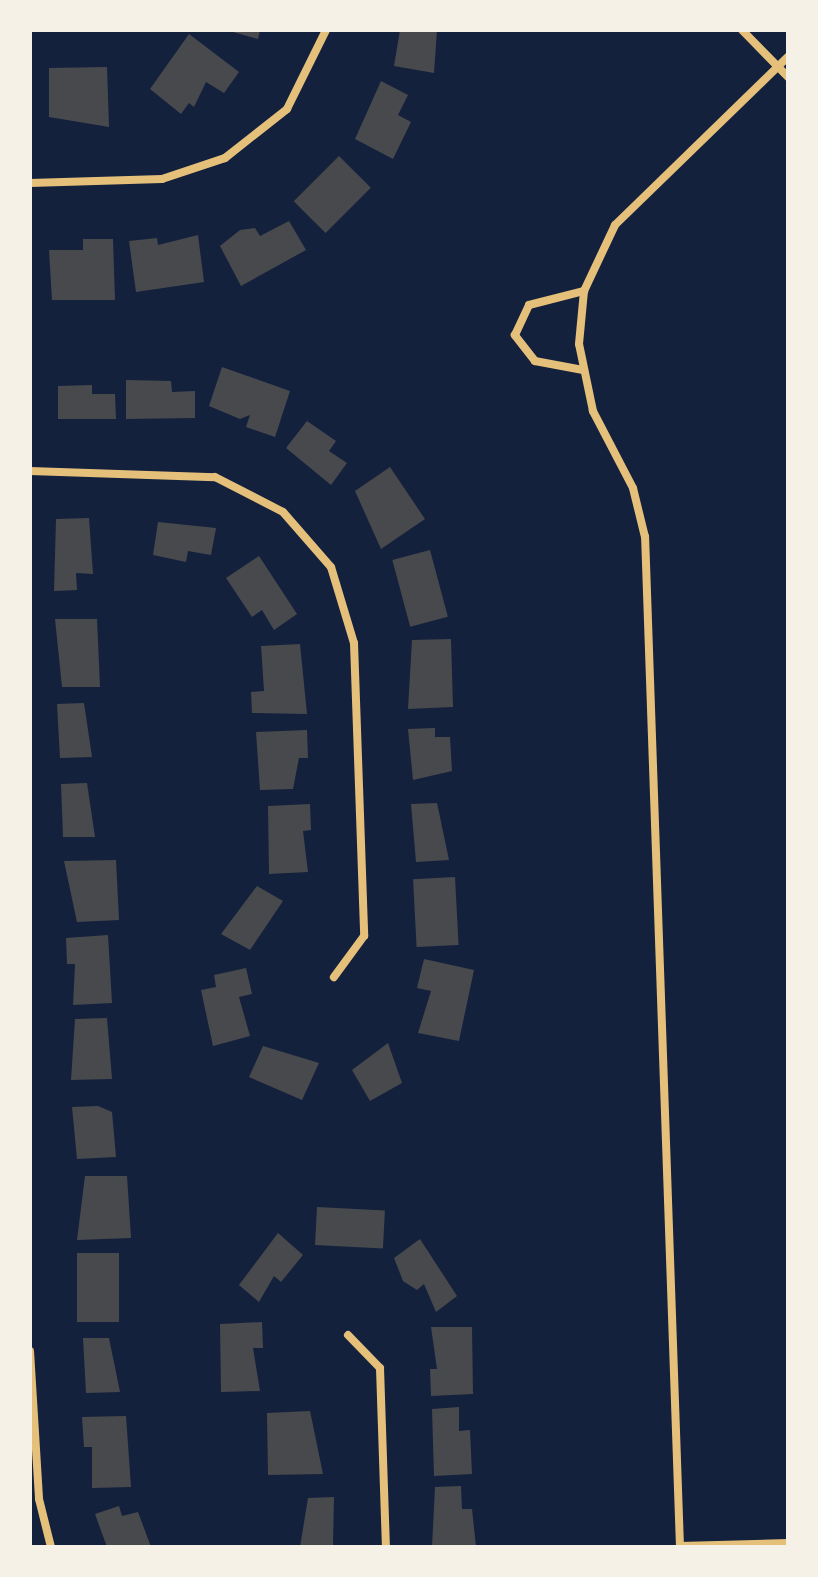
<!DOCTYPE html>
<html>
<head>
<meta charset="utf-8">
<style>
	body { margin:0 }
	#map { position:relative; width:818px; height:1577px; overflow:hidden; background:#14213d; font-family:"Source Serif 4",serif }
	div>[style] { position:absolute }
	.building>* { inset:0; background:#48494c; transform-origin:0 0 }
	.minor>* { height:8px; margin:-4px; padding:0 4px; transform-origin:4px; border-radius:4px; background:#e5c07b }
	span { translate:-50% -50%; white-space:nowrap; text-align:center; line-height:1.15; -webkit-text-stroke:6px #f6f1e7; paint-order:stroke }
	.frame { position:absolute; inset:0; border:32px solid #f6f1e7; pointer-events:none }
</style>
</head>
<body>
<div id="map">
	<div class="building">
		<i style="clip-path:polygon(226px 30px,260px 30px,258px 39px)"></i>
		<i style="clip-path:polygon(400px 30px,437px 30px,434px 73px,394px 66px)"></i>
		<i style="clip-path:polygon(189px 34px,239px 72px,224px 93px,206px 82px,194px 107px,189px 103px,181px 114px,150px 89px)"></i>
		<i style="clip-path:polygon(107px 67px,109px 127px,49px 117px,49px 68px)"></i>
		<i style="clip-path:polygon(381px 81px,408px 95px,398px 115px,411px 122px,393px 159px,355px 139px)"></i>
		<i style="left:339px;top:156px;width:45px;height:64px;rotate:45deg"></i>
		<i style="clip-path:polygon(289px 221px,306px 250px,241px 286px,220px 246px,240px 230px,255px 228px,260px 236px)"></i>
		<i style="clip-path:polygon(198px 235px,204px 282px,136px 292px,129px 241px,157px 238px,158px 245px)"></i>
		<i style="clip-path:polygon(83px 239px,113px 239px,115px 300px,52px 300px,49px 250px,83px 250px)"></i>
		<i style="clip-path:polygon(222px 367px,290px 391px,275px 437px,246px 427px,250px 415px,240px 419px,209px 406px)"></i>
		<i style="clip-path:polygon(126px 380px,171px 381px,172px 392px,195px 391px,195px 418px,126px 419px)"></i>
		<i style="clip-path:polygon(92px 385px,92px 394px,115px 394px,116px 419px,58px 419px,58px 386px)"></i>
		<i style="clip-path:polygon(307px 421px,336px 441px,329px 451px,347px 463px,331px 485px,286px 448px)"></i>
		<i style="clip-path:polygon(390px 467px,425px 519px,381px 549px,355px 491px)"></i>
		<i style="clip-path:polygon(89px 518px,93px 574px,76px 573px,77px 590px,54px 591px,56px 519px)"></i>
		<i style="clip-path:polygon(158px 522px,216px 528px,211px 555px,188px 551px,186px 562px,153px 555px)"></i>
		<i style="left:430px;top:550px;width:69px;height:39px;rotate:75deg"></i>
		<i style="clip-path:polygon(259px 556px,297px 614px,274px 630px,262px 610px,252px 617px,226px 578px)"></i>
		<i style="clip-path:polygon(55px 619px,97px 619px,100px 687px,62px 687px)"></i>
		<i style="clip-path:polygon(451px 639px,453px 707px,408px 709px,412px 640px)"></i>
		<i style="clip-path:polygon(300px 644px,307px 714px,252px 713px,251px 692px,264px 691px,261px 646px)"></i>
		<i style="clip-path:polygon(84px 703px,92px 757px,60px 758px,57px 704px)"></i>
		<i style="clip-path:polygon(435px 728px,435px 737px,450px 737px,452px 771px,413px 780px,408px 729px)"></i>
		<i style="clip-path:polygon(307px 730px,308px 758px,299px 758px,293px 789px,260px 790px,256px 732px)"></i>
		<i style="clip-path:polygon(87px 783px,95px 837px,63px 837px,61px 784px)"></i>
		<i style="clip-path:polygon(437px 803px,449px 860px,416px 862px,411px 804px)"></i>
		<i style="clip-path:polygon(310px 804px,311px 830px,303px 831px,308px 872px,269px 874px,268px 806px)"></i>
		<i style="clip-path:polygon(116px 860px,119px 920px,77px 922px,64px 861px)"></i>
		<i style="left:455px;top:877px;width:68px;height:42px;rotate:87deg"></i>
		<i style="clip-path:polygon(257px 886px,283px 901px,250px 950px,221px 934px)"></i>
		<i style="clip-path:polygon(108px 935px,112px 1003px,73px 1005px,75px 964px,67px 964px,66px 938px)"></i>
		<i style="clip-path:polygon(424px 959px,474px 970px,459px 1041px,418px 1033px,431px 991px,417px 988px)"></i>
		<i style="clip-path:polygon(246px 968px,252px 994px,239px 997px,250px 1036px,213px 1046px,201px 990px,216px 987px,214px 975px)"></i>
		<i style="clip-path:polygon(107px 1018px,112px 1079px,71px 1080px,75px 1019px)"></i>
		<i style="clip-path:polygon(388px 1043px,402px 1083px,370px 1101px,352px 1070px)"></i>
		<i style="clip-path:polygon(263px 1046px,319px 1063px,302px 1100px,249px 1077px)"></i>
		<i style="clip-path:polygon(98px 1106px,112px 1112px,116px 1157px,77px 1159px,72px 1107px)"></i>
		<i style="clip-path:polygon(85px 1176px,127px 1176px,131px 1238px,77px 1240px)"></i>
		<i style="left:317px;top:1207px;width:68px;height:38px;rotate:3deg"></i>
		<i style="clip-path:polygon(278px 1233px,303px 1255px,281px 1282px,274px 1276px,259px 1302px,239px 1285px)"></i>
		<i style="clip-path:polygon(420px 1239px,457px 1296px,436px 1312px,424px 1284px,417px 1290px,403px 1281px,394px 1258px)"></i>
		<i style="left:77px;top:1253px;width:42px;height:69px"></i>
		<i style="clip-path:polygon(262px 1322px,263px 1348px,253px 1348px,260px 1391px,221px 1392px,220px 1324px)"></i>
		<i style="clip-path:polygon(431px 1327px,472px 1327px,473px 1394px,431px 1396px,430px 1369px,437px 1369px)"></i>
		<i style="clip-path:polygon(83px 1338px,109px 1338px,120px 1392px,86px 1393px)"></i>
		<i style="clip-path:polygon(459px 1407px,459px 1431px,470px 1430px,472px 1474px,434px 1476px,432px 1409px)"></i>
		<i style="clip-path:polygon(310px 1411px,323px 1474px,268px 1475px,267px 1413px)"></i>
		<i style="clip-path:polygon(126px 1416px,131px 1487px,92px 1488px,92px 1447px,84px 1447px,82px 1417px)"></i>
		<i style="clip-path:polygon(461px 1486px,462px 1509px,472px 1509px,476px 1547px,432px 1547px,435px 1487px)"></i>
		<i style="clip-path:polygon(334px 1497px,333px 1547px,300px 1547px,308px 1498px)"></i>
		<i style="clip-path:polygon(119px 1506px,122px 1516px,138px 1512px,151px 1547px,107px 1547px,95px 1514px)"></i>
	</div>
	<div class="minor">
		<i style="left:742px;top:30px;width:66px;rotate:45.6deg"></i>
		<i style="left:30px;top:183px;width:132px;rotate:-1.7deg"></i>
		<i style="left:162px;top:179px;width:66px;rotate:-18.4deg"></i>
		<i style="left:225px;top:158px;width:79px;rotate:-38.3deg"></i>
		<i style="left:287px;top:109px;width:88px;rotate:-63.7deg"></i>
		<i style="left:583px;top:370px;width:49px;rotate:-169.4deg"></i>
		<i style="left:535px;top:361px;width:33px;rotate:-128deg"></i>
		<i style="left:515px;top:335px;width:33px;rotate:-65deg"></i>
		<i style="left:529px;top:305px;width:57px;rotate:-14.3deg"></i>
		<i style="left:30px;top:471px;width:185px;rotate:1.9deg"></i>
		<i style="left:215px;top:477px;width:76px;rotate:27.2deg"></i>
		<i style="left:283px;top:512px;width:73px;rotate:48.9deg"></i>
		<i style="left:331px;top:567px;width:79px;rotate:73.2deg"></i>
		<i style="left:354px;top:643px;width:293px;rotate:88deg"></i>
		<i style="left:364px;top:936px;width:51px;rotate:126.2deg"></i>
		<i style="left:348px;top:1335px;width:46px;rotate:45.9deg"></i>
		<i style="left:380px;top:1368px;width:179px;rotate:88.1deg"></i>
		<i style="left:30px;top:1351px;width:148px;rotate:86.5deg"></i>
		<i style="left:39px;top:1499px;width:49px;rotate:76deg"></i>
		<i style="left:680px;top:1546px;width:108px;rotate:-1.6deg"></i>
		<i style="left:680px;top:1547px;width:1011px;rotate:-91.98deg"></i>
		<i style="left:645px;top:537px;width:50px;rotate:-103.8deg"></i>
		<i style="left:633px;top:488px;width:87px;rotate:-117.5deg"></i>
		<i style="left:593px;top:411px;width:68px;rotate:-101.8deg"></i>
		<i style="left:579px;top:344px;width:53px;rotate:-84.6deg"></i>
		<i style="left:584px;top:291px;width:73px;rotate:-64.8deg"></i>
		<i style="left:615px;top:225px;width:241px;rotate:-44.2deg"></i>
	</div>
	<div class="frame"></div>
</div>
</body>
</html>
